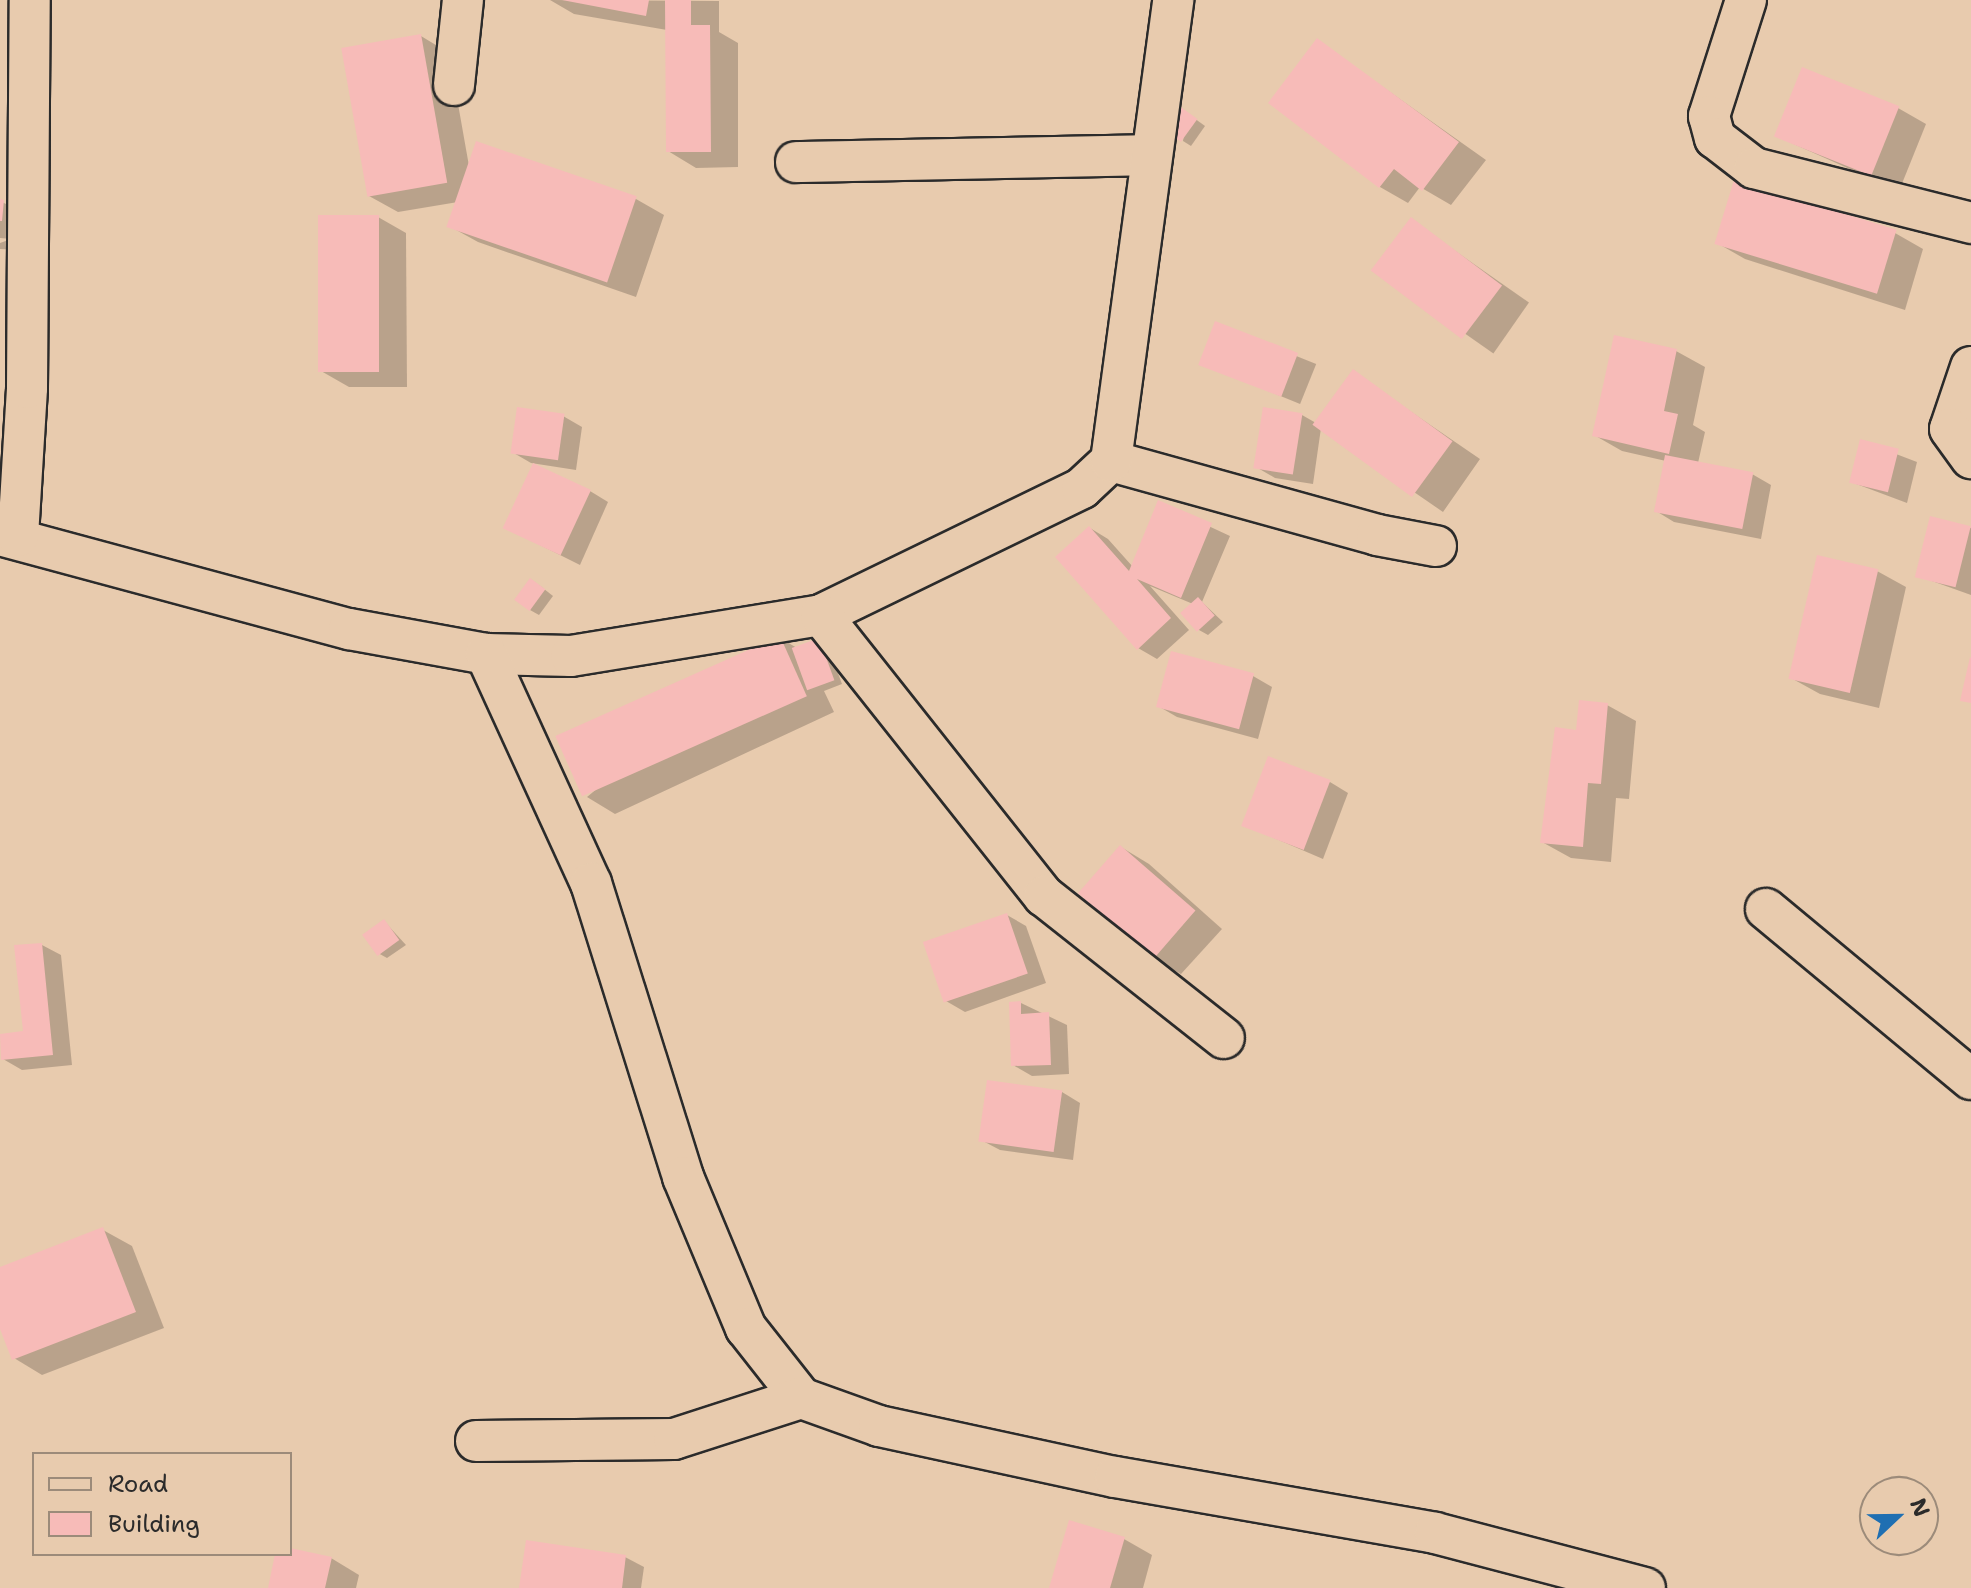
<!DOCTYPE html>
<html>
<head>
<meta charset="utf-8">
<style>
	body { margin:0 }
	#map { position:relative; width:1971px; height:1588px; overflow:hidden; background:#e8cbae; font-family:"Shantell Sans",sans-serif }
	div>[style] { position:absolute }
	.shadow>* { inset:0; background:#0003; transform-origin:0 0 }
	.building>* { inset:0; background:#f7bbb8; transform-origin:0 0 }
	.roads { filter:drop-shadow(2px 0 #2b2b2b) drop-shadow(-2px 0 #2b2b2b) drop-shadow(0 2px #2b2b2b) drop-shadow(0 -2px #2b2b2b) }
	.minor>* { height:40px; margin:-20px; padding:0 20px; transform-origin:20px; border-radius:20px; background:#e8cbae }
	span { translate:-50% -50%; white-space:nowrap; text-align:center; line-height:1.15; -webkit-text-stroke:8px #e8cbae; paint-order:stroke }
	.legend { position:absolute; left:32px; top:1452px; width:260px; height:104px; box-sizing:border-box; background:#e8cbae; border:2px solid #9c8b7a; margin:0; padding:10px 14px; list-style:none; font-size:24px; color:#2b2b2b }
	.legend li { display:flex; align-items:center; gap:16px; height:40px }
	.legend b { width:40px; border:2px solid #9c8b7a }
	.north { position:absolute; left:1859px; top:1476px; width:80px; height:80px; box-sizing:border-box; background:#e8cbae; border:2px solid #9c8b7a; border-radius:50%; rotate:68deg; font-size:22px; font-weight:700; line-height:32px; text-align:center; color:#2b2b2b }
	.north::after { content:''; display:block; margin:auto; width:28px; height:36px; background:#1f6fb2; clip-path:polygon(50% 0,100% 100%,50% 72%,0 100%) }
</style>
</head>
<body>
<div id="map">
	<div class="shadow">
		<i style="clip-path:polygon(550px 0,719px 1px,719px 32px,738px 43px,738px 167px,696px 168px,668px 151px,667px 30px,574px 14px)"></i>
		<i style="clip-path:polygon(421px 36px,449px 53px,469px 166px,636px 199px,664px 215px,636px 297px,478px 242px,449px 226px,458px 202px,398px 212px,369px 196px)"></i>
		<i style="clip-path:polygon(1318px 41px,1486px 160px,1451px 205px,1420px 187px,1408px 203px,1380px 187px)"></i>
		<i style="clip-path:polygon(1898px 108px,1926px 124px,1899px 191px,1776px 136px)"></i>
		<i style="clip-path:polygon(1187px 113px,1205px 126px,1191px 146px,1183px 141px)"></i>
		<i style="clip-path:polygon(0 201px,22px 212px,20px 250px,0 249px,0 243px,11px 239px,0 238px)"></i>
		<i style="clip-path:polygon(378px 217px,406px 233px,407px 387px,349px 387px,321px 371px)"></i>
		<i style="left:1411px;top:220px;width:144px;height:62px;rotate:35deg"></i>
		<i style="clip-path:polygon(1895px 233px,1923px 249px,1905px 310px,1745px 259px,1717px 243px)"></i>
		<i style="left:1217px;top:324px;width:107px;height:43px;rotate:22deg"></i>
		<i style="clip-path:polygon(1676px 351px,1705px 367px,1693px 425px,1705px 432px,1698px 463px,1752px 474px,1771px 485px,1761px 539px,1674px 522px,1656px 511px,1666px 461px,1622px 451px,1594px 435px)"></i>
		<i style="clip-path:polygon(1353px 372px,1480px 459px,1443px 512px,1321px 428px,1313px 484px,1275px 478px,1256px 467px,1302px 415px,1316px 423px)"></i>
		<i style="clip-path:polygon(563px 416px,582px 427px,576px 470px,531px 463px,512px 452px)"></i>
		<i style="clip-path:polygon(1862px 441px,1917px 462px,1907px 503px,1851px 482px)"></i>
		<i style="clip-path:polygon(590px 491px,608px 502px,580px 565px,506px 528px)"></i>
		<i style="clip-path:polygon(1159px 503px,1230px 536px,1202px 602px,1223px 622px,1208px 635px,1199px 630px,1193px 604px,1150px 586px,1189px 630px,1157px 659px,1138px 648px,1090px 528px,1108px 539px,1133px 567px)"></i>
		<i style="clip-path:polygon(1932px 519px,1971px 528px,1971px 595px,1918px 576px)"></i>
		<i style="clip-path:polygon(1877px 571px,1906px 587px,1879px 708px,1820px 694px,1791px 678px)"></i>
		<i style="clip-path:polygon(539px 585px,553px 596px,539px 615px,530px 610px)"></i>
		<i style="clip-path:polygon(780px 638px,797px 648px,828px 646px,842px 684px,824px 691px,834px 712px,615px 814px,587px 797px)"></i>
		<i style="clip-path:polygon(1253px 676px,1272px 687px,1258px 739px,1177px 717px,1158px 706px)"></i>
		<i style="clip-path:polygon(1607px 705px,1636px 721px,1629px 799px,1616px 798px,1611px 862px,1571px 858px,1542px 842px,1578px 732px)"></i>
		<i style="clip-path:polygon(1330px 782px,1348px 793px,1323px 859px,1244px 825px)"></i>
		<i style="clip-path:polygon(1121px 847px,1149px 864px,1222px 929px,1181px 974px,1152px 958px)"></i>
		<i style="clip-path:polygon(1007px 915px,1026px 926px,1046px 983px,965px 1012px,946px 1001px)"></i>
		<i style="clip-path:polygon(384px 921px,406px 945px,387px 958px,378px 953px)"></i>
		<i style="clip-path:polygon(42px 945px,61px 955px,72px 1065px,22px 1070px,3px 1059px,25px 1033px)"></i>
		<i style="clip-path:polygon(1021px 1003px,1067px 1025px,1069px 1074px,1032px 1076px,1013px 1065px)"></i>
		<i style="clip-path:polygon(1062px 1092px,1080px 1103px,1073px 1160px,1000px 1150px,981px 1140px)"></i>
		<i style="clip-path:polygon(103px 1230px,132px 1246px,164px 1328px,42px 1375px,14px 1358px,0 1324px,0 1269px)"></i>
		<i style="clip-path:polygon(1124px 1539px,1152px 1555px,1143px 1588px,1051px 1588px)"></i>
		<i style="clip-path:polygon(290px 1550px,331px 1558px,359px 1575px,356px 1588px,270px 1588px,277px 1554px)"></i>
		<i style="clip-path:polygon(625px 1557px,644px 1567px,641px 1588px,523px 1588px)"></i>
	</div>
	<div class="building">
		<i style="clip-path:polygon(562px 0,649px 0,646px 16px)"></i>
		<i style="clip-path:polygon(665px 0,691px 0,691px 25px,710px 25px,711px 152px,666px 152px)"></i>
		<i style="left:421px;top:34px;width:151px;height:81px;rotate:80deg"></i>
		<i style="clip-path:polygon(1317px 38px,1459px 142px,1422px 191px,1394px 169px,1379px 188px,1268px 103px)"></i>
		<i style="left:1802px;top:67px;width:105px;height:75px;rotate:22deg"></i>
		<i style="left:1178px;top:105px;width:24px;height:28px;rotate:36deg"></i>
		<i style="left:476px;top:141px;width:170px;height:91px;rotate:19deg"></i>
		<i style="left:1734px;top:180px;width:170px;height:67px;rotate:17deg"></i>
		<i style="clip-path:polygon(0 199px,4px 200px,2px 221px,0 221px)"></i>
		<i style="left:318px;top:215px;width:61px;height:157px"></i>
		<i style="left:1411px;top:217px;width:114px;height:67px;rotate:37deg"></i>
		<i style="left:1215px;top:321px;width:89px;height:47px;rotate:21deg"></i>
		<i style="clip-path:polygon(1614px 335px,1677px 349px,1664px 411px,1678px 414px,1669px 454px,1592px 436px)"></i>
		<i style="left:1353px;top:369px;width:123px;height:69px;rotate:36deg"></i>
		<i style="left:517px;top:407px;width:48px;height:47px;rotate:8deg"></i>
		<i style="left:1263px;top:407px;width:40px;height:62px;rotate:9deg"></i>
		<i style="left:1860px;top:439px;width:40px;height:45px;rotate:14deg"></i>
		<i style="left:1665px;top:455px;width:90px;height:58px;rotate:11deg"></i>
		<i style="left:533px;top:463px;width:64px;height:72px;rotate:25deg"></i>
		<i style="clip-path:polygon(1158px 500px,1212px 523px,1181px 598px,1137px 579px,1171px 618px,1137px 650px,1055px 557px,1089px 526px,1129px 571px)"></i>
		<i style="left:1930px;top:516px;width:42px;height:63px;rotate:14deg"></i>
		<i style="left:1817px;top:555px;width:63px;height:127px;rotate:13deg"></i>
		<i style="left:530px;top:578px;width:19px;height:27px;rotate:36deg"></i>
		<i style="left:1198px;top:597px;width:25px;height:24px;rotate:48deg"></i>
		<i style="left:780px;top:636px;width:66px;height:246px;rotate:66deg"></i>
		<i style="left:819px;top:638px;width:45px;height:29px;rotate:70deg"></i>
		<i style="left:1171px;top:651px;width:86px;height:58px;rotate:15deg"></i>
		<i style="clip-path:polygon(1970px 657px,1971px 658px,1971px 703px,1960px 701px)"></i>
		<i style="clip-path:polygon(1579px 700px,1608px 703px,1601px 784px,1588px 783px,1583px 847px,1540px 843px,1555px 727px,1576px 730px)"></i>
		<i style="left:1268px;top:756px;width:67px;height:75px;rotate:21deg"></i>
		<i style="left:1120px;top:845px;width:100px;height:64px;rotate:41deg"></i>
		<i style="left:1007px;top:913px;width:64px;height:89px;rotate:71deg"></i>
		<i style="left:384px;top:919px;width:26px;height:27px;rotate:54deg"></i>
		<i style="clip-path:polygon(42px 943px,53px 1055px,1px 1060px,0 1034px,23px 1031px,14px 945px)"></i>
		<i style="clip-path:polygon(1021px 1001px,1021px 1014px,1049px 1012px,1051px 1065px,1011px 1066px,1009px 1002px)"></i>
		<i style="left:987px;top:1080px;width:76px;height:62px;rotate:8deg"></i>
		<i style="clip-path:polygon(103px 1227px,136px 1312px,12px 1360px,0 1329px,0 1267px)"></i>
		<i style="clip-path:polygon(1069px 1520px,1125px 1537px,1110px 1588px,1049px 1588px)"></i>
		<i style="clip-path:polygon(526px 1540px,626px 1555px,622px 1588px,519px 1588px)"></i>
		<i style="clip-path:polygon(290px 1548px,332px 1557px,325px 1588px,268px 1588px,275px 1554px,290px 1554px)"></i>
	</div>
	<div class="roads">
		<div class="minor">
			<i style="left:1746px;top:0;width:122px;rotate:107.7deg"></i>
			<i style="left:1709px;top:116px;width:23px;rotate:75deg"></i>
			<i style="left:1715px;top:138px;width:49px;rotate:37.6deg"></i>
			<i style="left:1754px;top:168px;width:224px;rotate:14.2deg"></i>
			<i style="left:454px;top:85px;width:85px;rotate:-84deg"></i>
			<i style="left:796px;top:162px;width:353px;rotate:-1.1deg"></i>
			<i style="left:1971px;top:367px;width:65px;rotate:108.7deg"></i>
			<i style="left:1950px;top:429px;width:36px;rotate:54deg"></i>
			<i style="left:1111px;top:461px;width:276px;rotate:15.5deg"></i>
			<i style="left:1377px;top:535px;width:60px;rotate:10.6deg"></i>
			<i style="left:0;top:535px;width:361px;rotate:15.1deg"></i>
			<i style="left:349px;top:629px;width:139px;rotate:10.3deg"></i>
			<i style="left:486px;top:654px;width:85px;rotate:1.3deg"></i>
			<i style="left:571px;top:656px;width:253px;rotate:-9.3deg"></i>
			<i style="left:821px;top:615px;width:290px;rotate:-25.9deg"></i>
			<i style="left:1082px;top:488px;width:40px;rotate:-43deg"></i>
			<i style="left:1111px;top:461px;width:465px;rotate:-82.3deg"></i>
			<i style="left:18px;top:536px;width:148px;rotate:-86.5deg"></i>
			<i style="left:27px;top:388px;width:388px;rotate:-89.6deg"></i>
			<i style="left:821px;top:615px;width:359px;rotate:51.6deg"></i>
			<i style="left:1044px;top:896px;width:229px;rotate:38.3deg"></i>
			<i style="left:486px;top:654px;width:252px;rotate:65.4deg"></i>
			<i style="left:591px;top:883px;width:308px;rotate:72.6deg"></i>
			<i style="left:683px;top:1177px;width:164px;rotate:67.4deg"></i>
			<i style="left:746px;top:1328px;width:89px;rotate:51.8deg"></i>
			<i style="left:801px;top:1398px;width:83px;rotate:19.7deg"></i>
			<i style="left:879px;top:1426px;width:241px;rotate:12.2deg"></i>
			<i style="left:1115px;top:1477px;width:325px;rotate:9.9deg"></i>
			<i style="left:1435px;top:1533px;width:217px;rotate:14.7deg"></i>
			<i style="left:1766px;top:909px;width:266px;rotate:39.7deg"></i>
			<i style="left:476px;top:1441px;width:198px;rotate:-0.6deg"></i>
			<i style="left:674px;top:1439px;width:133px;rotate:-17.9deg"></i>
		</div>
	</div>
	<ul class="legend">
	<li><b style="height:10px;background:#e8cbae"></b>Road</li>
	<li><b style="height:22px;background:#f7bbb8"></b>Building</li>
	</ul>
	<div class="north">N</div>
</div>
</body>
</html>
